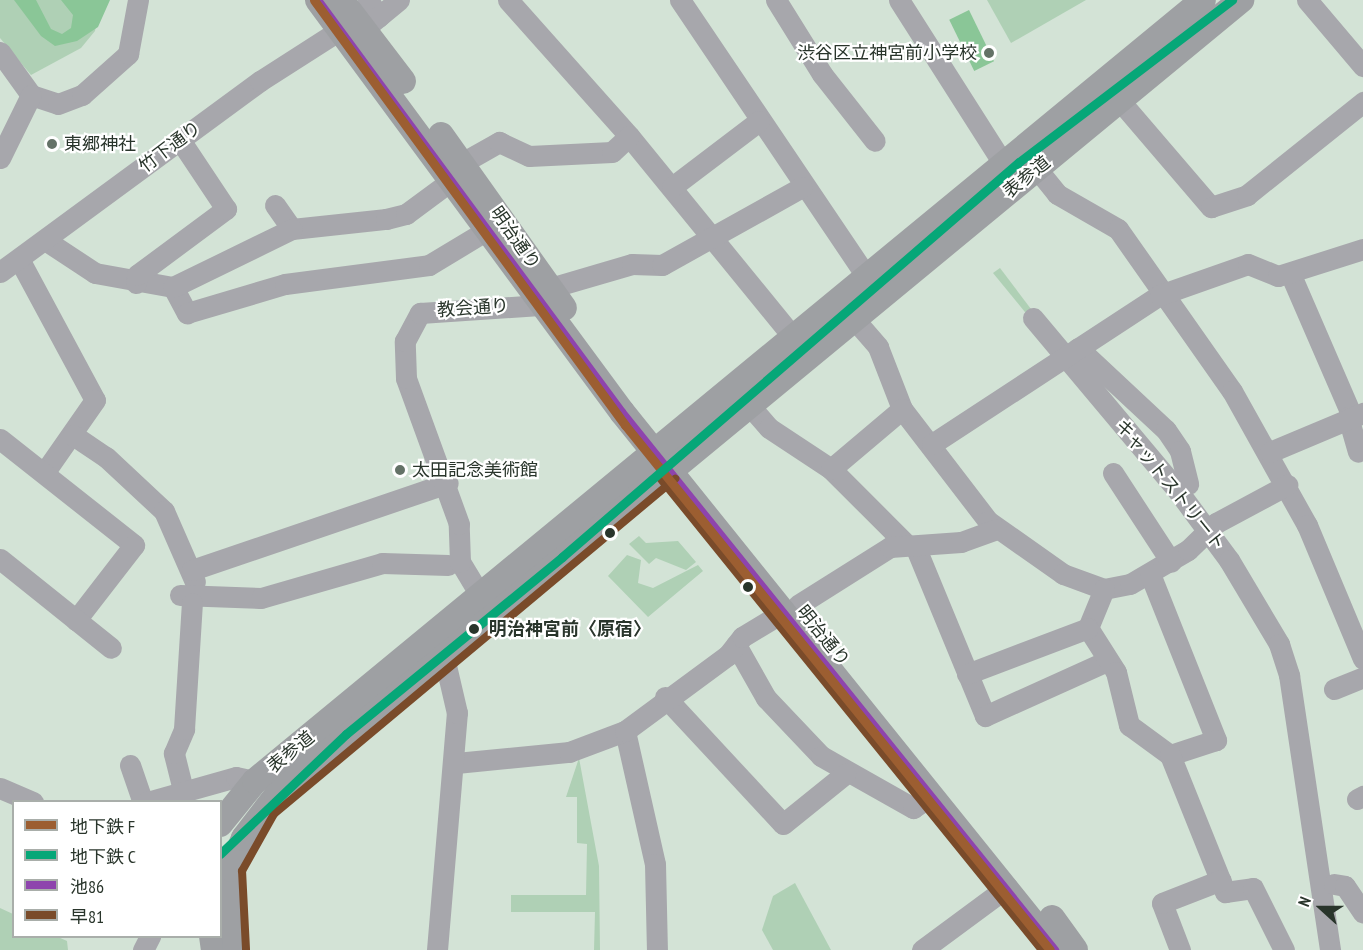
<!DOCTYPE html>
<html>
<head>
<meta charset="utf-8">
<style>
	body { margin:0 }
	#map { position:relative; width:1363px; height:950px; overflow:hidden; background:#d3e3d6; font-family:"PT Sans Narrow","Noto Sans JP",sans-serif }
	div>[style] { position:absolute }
	.green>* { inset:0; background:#afd0b5 }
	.water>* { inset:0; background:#8ac697; transform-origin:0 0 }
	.minor>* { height:21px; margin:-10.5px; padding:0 10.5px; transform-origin:10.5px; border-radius:10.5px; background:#a7a7ac }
	.major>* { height:26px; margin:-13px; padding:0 13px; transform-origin:13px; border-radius:13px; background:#9ea0a3 }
	.bus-1>* { height:8px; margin:-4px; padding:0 4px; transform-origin:4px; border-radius:4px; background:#8e44ad }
	.bus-2>* { height:8px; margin:-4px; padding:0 4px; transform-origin:4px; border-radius:4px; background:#7a4b2a }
	.metro-1>* { height:9px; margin:-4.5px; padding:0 4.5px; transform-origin:4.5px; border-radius:4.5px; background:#9c5e31 }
	.metro-2>* { height:9px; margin:-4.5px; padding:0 4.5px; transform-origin:4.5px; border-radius:4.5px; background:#06a778 }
	.dots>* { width:16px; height:16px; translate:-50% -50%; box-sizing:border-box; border:3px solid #fff; border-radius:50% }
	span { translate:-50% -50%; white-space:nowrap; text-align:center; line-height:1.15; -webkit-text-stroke:4.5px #fff; paint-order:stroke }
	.poi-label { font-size:18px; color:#29352b }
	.right { translate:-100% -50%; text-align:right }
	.left { translate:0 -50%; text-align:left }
	.street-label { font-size:18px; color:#29352b }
	.stop-label { font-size:18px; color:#29352b; font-weight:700 }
	.legend { position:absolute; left:12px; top:800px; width:210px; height:138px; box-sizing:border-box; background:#fff; border:2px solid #a9aeaa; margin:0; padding:8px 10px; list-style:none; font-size:18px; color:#29352b }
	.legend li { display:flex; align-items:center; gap:12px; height:30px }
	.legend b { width:30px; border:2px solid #a9aeaa }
	.north { position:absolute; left:1291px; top:878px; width:60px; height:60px; -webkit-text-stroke:4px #fff; paint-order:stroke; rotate:291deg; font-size:16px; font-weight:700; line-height:24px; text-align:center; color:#29352b }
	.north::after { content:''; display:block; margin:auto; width:21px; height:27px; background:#29352b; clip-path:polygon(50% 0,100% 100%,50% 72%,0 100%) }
</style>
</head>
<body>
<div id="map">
	<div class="green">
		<i style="clip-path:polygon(0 0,101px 0,95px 31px,81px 48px,31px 75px,0 38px)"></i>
		<i style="clip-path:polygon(987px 0,1086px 0,1011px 43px)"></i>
		<i style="clip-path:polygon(1000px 268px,1034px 313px,1029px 317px,993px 273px)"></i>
		<i style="clip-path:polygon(639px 536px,646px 543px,678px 541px,696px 562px,686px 570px,656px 558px,649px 564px,629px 544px)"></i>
		<i style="clip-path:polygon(627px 555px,641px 560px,638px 583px,653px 588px,698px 565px,703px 571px,648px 617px,608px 576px)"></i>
		<i style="clip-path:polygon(579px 758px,599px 866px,600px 950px,594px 950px,595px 912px,511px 912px,511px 895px,586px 895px,587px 844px,577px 843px,577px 797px,566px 797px)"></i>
		<i style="clip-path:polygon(795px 883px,831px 950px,773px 950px,762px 930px,773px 896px)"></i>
		<i style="clip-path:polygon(0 908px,13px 914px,14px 936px,58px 937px,67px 941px,68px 950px,0 950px)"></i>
	</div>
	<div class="water">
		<i style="clip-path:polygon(14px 0,36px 0,51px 29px,62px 34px,71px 28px,73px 15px,61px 0,110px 0,98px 27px,77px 41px,55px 46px,41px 36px)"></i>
		<i style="left:969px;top:10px;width:57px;height:22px;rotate:64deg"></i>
	</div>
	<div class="minor">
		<i style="left:368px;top:0;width:20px;rotate:57deg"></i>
		<i style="left:508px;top:0;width:182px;rotate:48.3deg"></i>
		<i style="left:629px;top:136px;width:258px;rotate:50.8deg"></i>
		<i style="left:680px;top:0;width:333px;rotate:56deg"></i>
		<i style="left:776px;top:0;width:87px;rotate:58.1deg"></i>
		<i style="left:822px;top:74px;width:85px;rotate:51.7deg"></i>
		<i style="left:899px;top:0;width:196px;rotate:57.5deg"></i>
		<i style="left:1307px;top:0;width:87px;rotate:49.7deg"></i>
		<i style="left:0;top:52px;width:53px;rotate:54.2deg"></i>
		<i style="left:31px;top:95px;width:28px;rotate:18deg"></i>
		<i style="left:58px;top:104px;width:26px;rotate:-21deg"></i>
		<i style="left:82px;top:95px;width:62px;rotate:-41.7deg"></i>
		<i style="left:128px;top:54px;width:55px;rotate:-79.5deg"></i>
		<i style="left:1120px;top:101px;width:140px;rotate:49.4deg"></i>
		<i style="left:1211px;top:207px;width:38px;rotate:-18deg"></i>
		<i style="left:1247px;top:195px;width:149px;rotate:-38.7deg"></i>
		<i style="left:0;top:158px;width:70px;rotate:-63.8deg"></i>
		<i style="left:462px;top:163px;width:43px;rotate:-29.6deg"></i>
		<i style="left:499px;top:142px;width:33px;rotate:25deg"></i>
		<i style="left:529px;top:156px;width:83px;rotate:-2.8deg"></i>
		<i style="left:612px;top:152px;width:23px;rotate:-43deg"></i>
		<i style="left:1037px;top:169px;width:32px;rotate:51deg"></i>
		<i style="left:1057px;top:194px;width:70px;rotate:29.8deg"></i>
		<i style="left:1118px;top:229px;width:198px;rotate:54.9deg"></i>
		<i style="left:1232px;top:391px;width:154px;rotate:60.8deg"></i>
		<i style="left:1307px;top:525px;width:145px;rotate:67.3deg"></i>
		<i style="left:672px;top:187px;width:109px;rotate:-37.2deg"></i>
		<i style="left:275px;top:205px;width:29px;rotate:55deg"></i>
		<i style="left:292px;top:229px;width:95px;rotate:-6.1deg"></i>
		<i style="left:386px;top:219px;width:21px;rotate:-14deg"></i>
		<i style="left:406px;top:214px;width:57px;rotate:-36.5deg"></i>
		<i style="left:45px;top:240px;width:60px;rotate:33.4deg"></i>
		<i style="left:95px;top:273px;width:79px;rotate:10.2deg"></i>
		<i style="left:173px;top:287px;width:30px;rotate:62deg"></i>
		<i style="left:187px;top:313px;width:102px;rotate:-16.5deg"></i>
		<i style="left:285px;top:284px;width:145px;rotate:-7.5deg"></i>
		<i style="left:429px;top:265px;width:68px;rotate:-31.1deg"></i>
		<i style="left:19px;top:259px;width:160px;rotate:61.7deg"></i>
		<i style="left:95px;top:400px;width:89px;rotate:124.9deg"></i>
		<i style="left:0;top:272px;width:323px;rotate:-36.3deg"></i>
		<i style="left:260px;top:81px;width:98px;rotate:-32.6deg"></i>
		<i style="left:343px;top:28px;width:22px"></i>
		<i style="left:365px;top:28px;width:44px;rotate:-39.5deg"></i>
		<i style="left:1290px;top:273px;width:156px;rotate:66.6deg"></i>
		<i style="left:136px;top:283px;width:8px;rotate:-83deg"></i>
		<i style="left:137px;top:275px;width:111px;rotate:-36.6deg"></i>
		<i style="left:226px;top:209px;width:83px;rotate:-123.7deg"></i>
		<i style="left:173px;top:287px;width:132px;rotate:-26deg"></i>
		<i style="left:550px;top:288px;width:85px;rotate:-16.3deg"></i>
		<i style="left:632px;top:264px;width:30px;rotate:2deg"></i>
		<i style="left:662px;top:265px;width:160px;rotate:-29.1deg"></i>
		<i style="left:1033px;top:318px;width:226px;rotate:50deg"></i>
		<i style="left:1178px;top:491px;width:86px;rotate:53.5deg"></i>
		<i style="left:1229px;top:560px;width:98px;rotate:59.2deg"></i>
		<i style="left:1279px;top:644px;width:33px;rotate:72deg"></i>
		<i style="left:1289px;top:675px;width:278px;rotate:81.5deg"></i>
		<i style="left:854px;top:319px;width:37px;rotate:49deg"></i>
		<i style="left:878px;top:347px;width:66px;rotate:68.8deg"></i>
		<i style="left:902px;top:409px;width:141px;rotate:52.5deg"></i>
		<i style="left:988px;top:521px;width:92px;rotate:35.2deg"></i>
		<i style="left:1063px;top:574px;width:44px;rotate:20.1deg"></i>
		<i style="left:1104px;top:589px;width:26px;rotate:-11deg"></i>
		<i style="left:1130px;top:584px;width:67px;rotate:-30.4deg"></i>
		<i style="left:1188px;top:550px;width:39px;rotate:-44deg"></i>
		<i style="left:1216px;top:523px;width:81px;rotate:-28.2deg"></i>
		<i style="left:1078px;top:348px;width:120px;rotate:43deg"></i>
		<i style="left:1166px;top:430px;width:25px;rotate:56deg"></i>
		<i style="left:1180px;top:451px;width:34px;rotate:76deg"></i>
		<i style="left:749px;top:405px;width:30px;rotate:49deg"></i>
		<i style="left:769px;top:428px;width:74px;rotate:33.5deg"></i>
		<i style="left:831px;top:469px;width:107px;rotate:45deg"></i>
		<i style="left:1348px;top:417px;width:36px;rotate:74deg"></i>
		<i style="left:73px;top:435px;width:40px;rotate:34deg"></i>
		<i style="left:106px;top:457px;width:79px;rotate:43deg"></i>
		<i style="left:164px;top:511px;width:77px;rotate:66.4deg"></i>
		<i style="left:0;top:439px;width:171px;rotate:38.3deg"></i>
		<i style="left:134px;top:545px;width:95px;rotate:127.7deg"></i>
		<i style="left:932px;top:444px;width:272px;rotate:-33.2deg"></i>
		<i style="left:1160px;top:295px;width:93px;rotate:-19.4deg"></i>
		<i style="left:1248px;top:264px;width:32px;rotate:22deg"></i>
		<i style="left:1278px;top:276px;width:89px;rotate:-17.6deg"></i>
		<i style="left:1270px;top:452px;width:101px;rotate:-22.8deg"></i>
		<i style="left:831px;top:469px;width:93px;rotate:-40.2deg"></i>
		<i style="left:1113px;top:473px;width:106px;rotate:56.9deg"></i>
		<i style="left:915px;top:546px;width:184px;rotate:67.6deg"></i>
		<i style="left:985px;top:716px;width:134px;rotate:-24.3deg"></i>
		<i style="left:0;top:559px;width:142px;rotate:38.7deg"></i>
		<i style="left:192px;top:570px;width:270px;rotate:-18.8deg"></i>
		<i style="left:1150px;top:574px;width:179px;rotate:68.3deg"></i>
		<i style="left:1216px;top:740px;width:48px;rotate:161.9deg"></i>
		<i style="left:1104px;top:589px;width:42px;rotate:112.3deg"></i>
		<i style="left:1088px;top:628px;width:52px;rotate:57.5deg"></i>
		<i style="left:1116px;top:672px;width:55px;rotate:76.2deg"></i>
		<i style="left:1129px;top:725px;width:51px;rotate:36.2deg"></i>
		<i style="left:1170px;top:755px;width:148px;rotate:68.1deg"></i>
		<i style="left:1225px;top:892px;width:28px;rotate:-8deg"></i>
		<i style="left:1253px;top:888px;width:69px;rotate:63.4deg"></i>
		<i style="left:180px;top:595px;width:81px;rotate:2.1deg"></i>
		<i style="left:261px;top:598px;width:126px;rotate:-16.1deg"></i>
		<i style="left:382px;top:563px;width:66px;rotate:1.7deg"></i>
		<i style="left:480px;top:595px;width:39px;rotate:-121deg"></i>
		<i style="left:460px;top:562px;width:38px;rotate:-92deg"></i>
		<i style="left:459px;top:524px;width:155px;rotate:-110deg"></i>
		<i style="left:406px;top:378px;width:37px;rotate:-92deg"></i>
		<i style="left:405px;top:341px;width:32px;rotate:-62deg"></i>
		<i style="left:420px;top:313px;width:120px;rotate:-3.8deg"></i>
		<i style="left:798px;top:605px;width:109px;rotate:-32.2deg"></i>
		<i style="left:890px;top:547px;width:71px;rotate:-4deg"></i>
		<i style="left:961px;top:542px;width:37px;rotate:-20deg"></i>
		<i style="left:736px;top:645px;width:61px;rotate:60.5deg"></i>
		<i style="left:766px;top:698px;width:80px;rotate:46.5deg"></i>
		<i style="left:821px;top:756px;width:106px;rotate:29.5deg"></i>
		<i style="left:913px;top:808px;width:22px;rotate:-34deg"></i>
		<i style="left:967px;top:674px;width:129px;rotate:-20.8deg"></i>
		<i style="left:1334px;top:689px;width:31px;rotate:-22deg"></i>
		<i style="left:665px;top:697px;width:173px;rotate:47.1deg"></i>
		<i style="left:783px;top:824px;width:80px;rotate:-38.9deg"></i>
		<i style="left:625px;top:731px;width:136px;rotate:77.3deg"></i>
		<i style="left:655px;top:864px;width:86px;rotate:88.7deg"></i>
		<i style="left:456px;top:763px;width:114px;rotate:-5.6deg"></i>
		<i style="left:569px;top:752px;width:60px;rotate:-20.6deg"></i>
		<i style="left:625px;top:731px;width:128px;rotate:-36.4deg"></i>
		<i style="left:728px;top:655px;width:23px;rotate:-52deg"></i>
		<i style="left:742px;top:637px;width:47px;rotate:-31deg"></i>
		<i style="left:130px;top:765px;width:39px;rotate:71deg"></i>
		<i style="left:0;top:788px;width:36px;rotate:23deg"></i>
		<i style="left:183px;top:790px;width:38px;rotate:-104deg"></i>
		<i style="left:174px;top:753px;width:26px;rotate:-67deg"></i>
		<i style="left:184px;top:729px;width:126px;rotate:-86.4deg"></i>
		<i style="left:1357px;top:799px;width:7px;rotate:-27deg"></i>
		<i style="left:147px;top:802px;width:92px;rotate:-15.7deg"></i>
		<i style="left:236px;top:777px;width:19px;rotate:12deg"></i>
		<i style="left:1334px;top:884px;width:11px;rotate:10deg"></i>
		<i style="left:1345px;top:886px;width:32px;rotate:56deg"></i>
		<i style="left:143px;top:950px;width:16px;rotate:-63deg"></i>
		<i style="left:437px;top:950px;width:238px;rotate:-85.2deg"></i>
		<i style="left:457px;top:713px;width:57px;rotate:-103.1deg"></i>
		<i style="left:922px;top:950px;width:106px;rotate:-36.5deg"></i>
		<i style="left:1180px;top:950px;width:50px;rotate:-111deg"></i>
		<i style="left:1162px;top:903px;width:63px;rotate:-21.3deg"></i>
	</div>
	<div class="major">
		<i style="left:318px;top:0;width:512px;rotate:53.58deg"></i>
		<i style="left:622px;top:412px;width:691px;rotate:51.17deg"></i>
		<i style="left:341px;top:0;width:102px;rotate:52.6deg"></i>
		<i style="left:441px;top:135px;width:212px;rotate:54.6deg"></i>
		<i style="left:220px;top:824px;width:55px;rotate:-50.9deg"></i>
		<i style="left:255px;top:781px;width:1228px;rotate:-39.48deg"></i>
		<i style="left:1052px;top:918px;width:39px;rotate:54deg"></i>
		<i style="left:212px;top:936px;width:14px;rotate:82deg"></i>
		<i style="left:236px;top:950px;width:81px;rotate:-93.5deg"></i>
		<i style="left:231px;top:869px;width:34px;rotate:-67deg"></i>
		<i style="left:244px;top:838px;width:54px;rotate:-52.5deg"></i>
		<i style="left:277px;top:795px;width:1250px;rotate:-39.51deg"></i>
	</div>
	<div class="bus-1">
		<i style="left:318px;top:0;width:512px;rotate:53.58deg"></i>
		<i style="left:622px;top:412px;width:691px;rotate:51.17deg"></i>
	</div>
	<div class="bus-2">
		<i style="left:660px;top:478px;width:607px;rotate:51.02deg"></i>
		<i style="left:246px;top:949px;width:78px;rotate:-92.9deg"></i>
		<i style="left:242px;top:871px;width:65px;rotate:-60.7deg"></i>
		<i style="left:274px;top:814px;width:523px;rotate:-39.88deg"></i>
	</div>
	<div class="metro-1">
		<i style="left:314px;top:0;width:527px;rotate:53.8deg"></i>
		<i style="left:625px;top:425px;width:675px;rotate:51.01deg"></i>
	</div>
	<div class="metro-2">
		<i style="left:220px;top:854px;width:174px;rotate:-43.6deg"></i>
		<i style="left:346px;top:734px;width:279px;rotate:-39.3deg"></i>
		<i style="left:562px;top:557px;width:604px;rotate:-40.84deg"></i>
		<i style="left:1019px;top:162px;width:268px;rotate:-37.3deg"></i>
	</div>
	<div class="dots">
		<i style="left:989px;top:53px;background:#647267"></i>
		<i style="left:52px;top:144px;background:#647267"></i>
		<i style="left:400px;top:470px;background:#647267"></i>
		<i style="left:610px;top:533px;background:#29352b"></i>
		<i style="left:748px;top:587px;background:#29352b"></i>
		<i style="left:474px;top:629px;background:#29352b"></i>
	</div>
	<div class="poi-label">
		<span class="right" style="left:977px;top:53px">渋谷区立神宮前小学校</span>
		<span class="left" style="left:64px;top:144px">東郷神社</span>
		<span class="left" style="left:412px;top:470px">太田記念美術館</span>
	</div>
	<div class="street-label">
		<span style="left:170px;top:147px;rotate:-37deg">竹下通り</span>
		<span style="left:1027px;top:177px;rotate:-39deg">表参道</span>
		<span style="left:515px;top:238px;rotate:55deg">明治通り</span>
		<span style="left:473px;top:308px;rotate:-4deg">教会通り</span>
		<span style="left:1170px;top:485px;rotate:51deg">キャットストリート</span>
		<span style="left:823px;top:636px;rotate:51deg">明治通り</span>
		<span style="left:291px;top:752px;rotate:-39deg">表参道</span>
	</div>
	<div class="stop-label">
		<span class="left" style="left:489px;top:629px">明治神宮前〈原宿〉</span>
	</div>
	<ul class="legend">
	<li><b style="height:8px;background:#9c5e31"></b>地下鉄 F</li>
	<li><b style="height:8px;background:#06a778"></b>地下鉄 C</li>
	<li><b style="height:8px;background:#8e44ad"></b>池86</li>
	<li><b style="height:8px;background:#7a4b2a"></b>早81</li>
	</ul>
	<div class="north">N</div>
</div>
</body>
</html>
